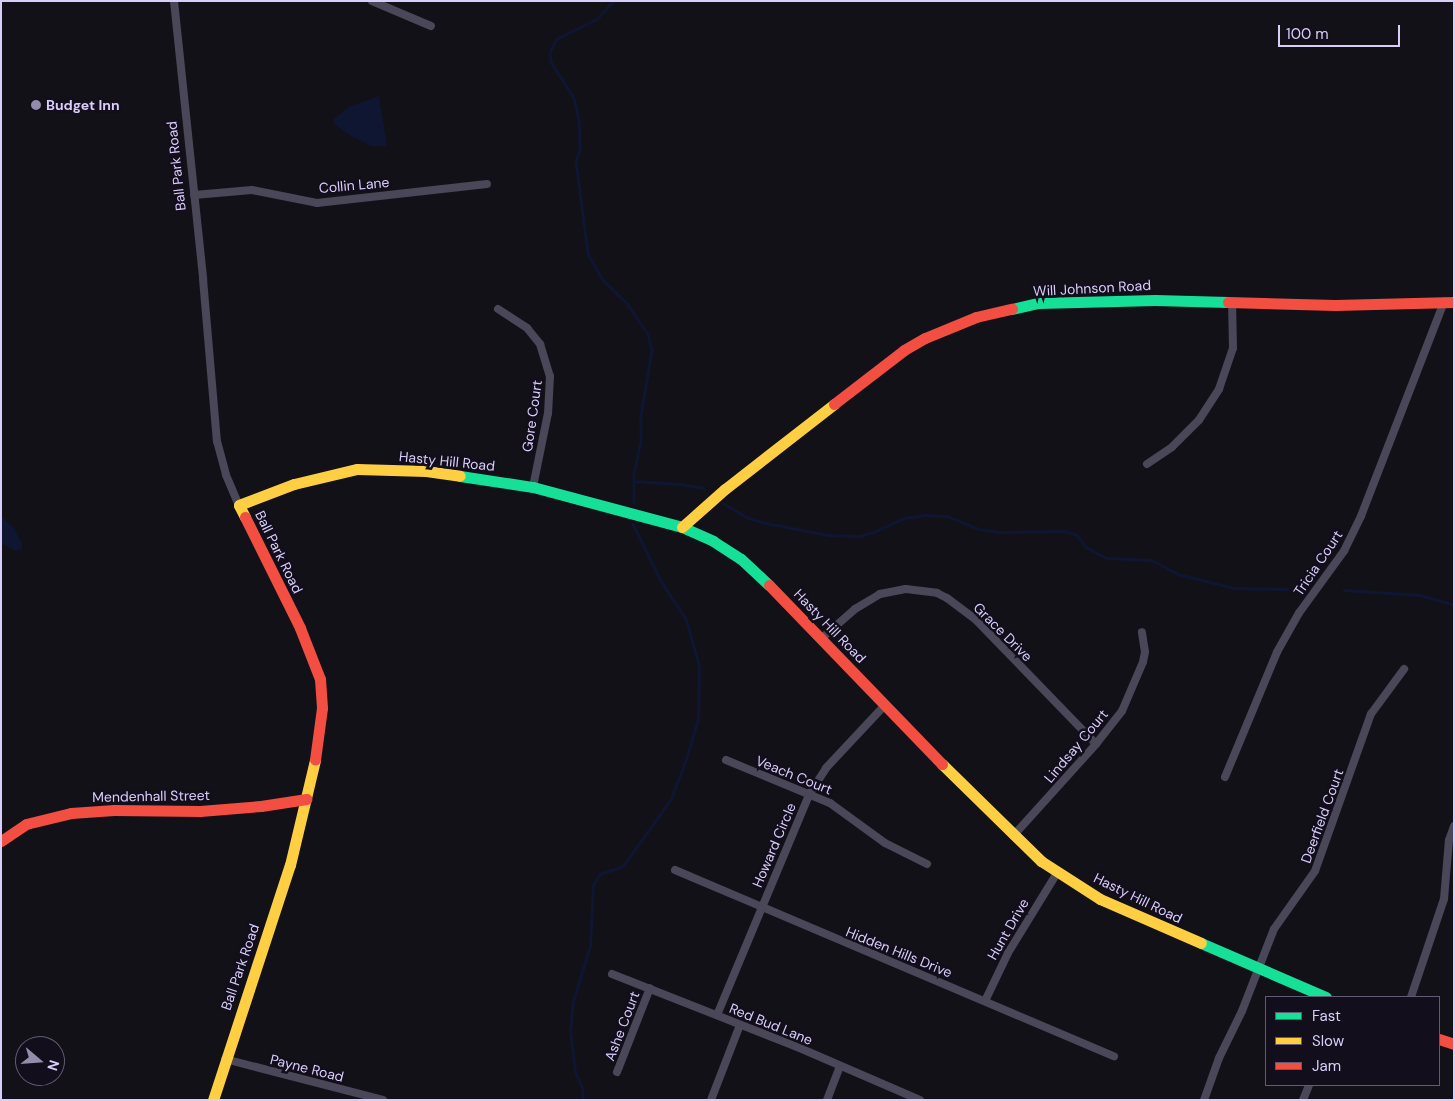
<!DOCTYPE html>
<html>
<head>
<meta charset="utf-8">
<style>
	body { margin:0 }
	#map { position:relative; width:1455px; height:1101px; overflow:hidden; background:#131118; font-family:"DM Sans",sans-serif }
	div>[style] { position:absolute }
	.water>* { inset:0; background:#0e1631 }
	.stream>* { height:2.5px; margin:-1.25px; padding:0 1.25px; transform-origin:1.25px; border-radius:1.25px; background:#0e1631 }
	.street>* { height:8px; margin:-4px; padding:0 4px; transform-origin:4px; border-radius:4px; background:#494758 }
	.fast>* { height:11px; margin:-5.5px; padding:0 5.5px; transform-origin:5.5px; border-radius:5.5px; background:#16e098 }
	.slow>* { height:11px; margin:-5.5px; padding:0 5.5px; transform-origin:5.5px; border-radius:5.5px; background:#ffcf43 }
	.jam>* { height:11px; margin:-5.5px; padding:0 5.5px; transform-origin:5.5px; border-radius:5.5px; background:#f24e42 }
	.dots>* { width:14px; height:14px; translate:-50% -50%; box-sizing:border-box; border:2px solid #120e1b; border-radius:50% }
	span { translate:-50% -50%; white-space:nowrap; text-align:center; line-height:1.15; -webkit-text-stroke:5px #120e1b; paint-order:stroke }
	.poi-label { font-size:14px; color:#d9cef9; font-weight:700 }
	.left { translate:0 -50%; text-align:left }
	.street-label { font-size:14px; color:#d9cef9 }
	.frame { position:absolute; inset:0; border:2px solid #d9cef9; pointer-events:none }
	.legend { position:absolute; left:1265px; top:996px; width:175px; height:90px; box-sizing:border-box; background:#120e1b; border:1px solid #625b74; margin:0; padding:6px 9px; list-style:none; font-size:15px; color:#d9cef9 }
	.legend li { display:flex; align-items:center; gap:10px; height:25px }
	.legend b { width:25px; border:1px solid #625b74 }
	.north { position:absolute; left:15px; top:1036px; width:50px; height:50px; box-sizing:border-box; background:#120e1b; border:1px solid #625b74; border-radius:50%; rotate:108deg; font-size:14px; font-weight:700; line-height:20px; text-align:center; color:#d9cef9 }
	.north::after { content:''; display:block; margin:auto; width:18px; height:22px; background:#948caa; clip-path:polygon(50% 0,100% 100%,50% 72%,0 100%) }
	.scale { position:absolute; left:1278px; top:25px; width:122px; height:22px; box-sizing:border-box; border:2px solid #d9cef9; border-top:0; padding-left:6px; font-size:15px; line-height:18px; white-space:nowrap; color:#d9cef9; -webkit-text-stroke:4px #120e1b; paint-order:stroke }
</style>
</head>
<body>
<div id="map">
	<div class="water">
		<i style="clip-path:polygon(379px 96px,387px 146px,371px 146px,351px 136px,335px 125px,333px 120px,348px 107px)"></i>
		<i style="clip-path:polygon(1px 516px,14px 529px,22px 543px,22px 549px,16px 551px,1px 543px)"></i>
	</div>
	<div class="stream">
		<i style="left:614px;top:1px;width:26px;rotate:133deg"></i>
		<i style="left:596px;top:20px;width:43px;rotate:154deg"></i>
		<i style="left:557px;top:39px;width:15px;rotate:118deg"></i>
		<i style="left:550px;top:52px;width:10px;rotate:84deg"></i>
		<i style="left:551px;top:62px;width:43px;rotate:57.4deg"></i>
		<i style="left:574px;top:98px;width:22px;rotate:77deg"></i>
		<i style="left:579px;top:119px;width:31px;rotate:88deg"></i>
		<i style="left:580px;top:150px;width:12px;rotate:110deg"></i>
		<i style="left:576px;top:161px;width:94px;rotate:82.6deg"></i>
		<i style="left:588px;top:254px;width:30px;rotate:60deg"></i>
		<i style="left:603px;top:280px;width:33px;rotate:44deg"></i>
		<i style="left:627px;top:303px;width:37px;rotate:56deg"></i>
		<i style="left:648px;top:334px;width:16px;rotate:76deg"></i>
		<i style="left:652px;top:350px;width:67px;rotate:99.5deg"></i>
		<i style="left:641px;top:416px;width:25px;rotate:90deg"></i>
		<i style="left:641px;top:441px;width:33px;rotate:102deg"></i>
		<i style="left:634px;top:473px;width:29px;rotate:90deg"></i>
		<i style="left:634px;top:481px;width:45px;rotate:3.8deg"></i>
		<i style="left:679px;top:484px;width:25px;rotate:9deg"></i>
		<i style="left:723px;top:503px;width:27px;rotate:31deg"></i>
		<i style="left:746px;top:517px;width:16px;rotate:18deg"></i>
		<i style="left:761px;top:522px;width:68px;rotate:11deg"></i>
		<i style="left:828px;top:535px;width:32px;rotate:2deg"></i>
		<i style="left:860px;top:536px;width:15px;rotate:-16deg"></i>
		<i style="left:874px;top:532px;width:33px;rotate:-25deg"></i>
		<i style="left:904px;top:518px;width:21px;rotate:-8deg"></i>
		<i style="left:925px;top:515px;width:22px;rotate:3deg"></i>
		<i style="left:947px;top:516px;width:35px;rotate:22deg"></i>
		<i style="left:979px;top:529px;width:22px;rotate:8deg"></i>
		<i style="left:1001px;top:532px;width:65px;rotate:-0.9deg"></i>
		<i style="left:1066px;top:531px;width:12px;rotate:20deg"></i>
		<i style="left:1077px;top:535px;width:15px;rotate:53deg"></i>
		<i style="left:1086px;top:547px;width:24px;rotate:28deg"></i>
		<i style="left:1107px;top:558px;width:45px;rotate:2.5deg"></i>
		<i style="left:1152px;top:560px;width:30px;rotate:28deg"></i>
		<i style="left:1178px;top:574px;width:58px;rotate:14deg"></i>
		<i style="left:1234px;top:588px;width:53px;rotate:1.1deg"></i>
		<i style="left:1344px;top:590px;width:76px;rotate:3.8deg"></i>
		<i style="left:1420px;top:595px;width:35px;rotate:16deg"></i>
		<i style="left:583px;top:1100px;width:12px;rotate:-95deg"></i>
		<i style="left:582px;top:1088px;width:17px;rotate:-114deg"></i>
		<i style="left:575px;top:1072px;width:42px;rotate:-96.8deg"></i>
		<i style="left:570px;top:1030px;width:29px;rotate:-84deg"></i>
		<i style="left:573px;top:1001px;width:58px;rotate:-72.8deg"></i>
		<i style="left:590px;top:946px;width:61px;rotate:-87.2deg"></i>
		<i style="left:593px;top:885px;width:13px;rotate:-58deg"></i>
		<i style="left:600px;top:874px;width:24px;rotate:-19deg"></i>
		<i style="left:623px;top:866px;width:82px;rotate:-54.4deg"></i>
		<i style="left:671px;top:799px;width:43px;rotate:-69.4deg"></i>
		<i style="left:686px;top:759px;width:42px;rotate:-73.3deg"></i>
		<i style="left:698px;top:719px;width:53px;rotate:-88.9deg"></i>
		<i style="left:699px;top:666px;width:48px;rotate:-105.8deg"></i>
		<i style="left:686px;top:620px;width:45px;rotate:-123.3deg"></i>
		<i style="left:661px;top:582px;width:64px;rotate:-116.2deg"></i>
	</div>
	<div class="street">
		<i style="left:174px;top:1px;width:280px;rotate:84deg"></i>
		<i style="left:203px;top:279px;width:163px;rotate:85.1deg"></i>
		<i style="left:217px;top:441px;width:35px;rotate:75deg"></i>
		<i style="left:226px;top:475px;width:33px;rotate:67deg"></i>
		<i style="left:372px;top:1px;width:64px;rotate:23deg"></i>
		<i style="left:194px;top:195px;width:58px;rotate:-4.9deg"></i>
		<i style="left:252px;top:190px;width:66px;rotate:11.3deg"></i>
		<i style="left:317px;top:203px;width:171px;rotate:-6.4deg"></i>
		<i style="left:498px;top:309px;width:35px;rotate:33deg"></i>
		<i style="left:527px;top:328px;width:21px;rotate:51deg"></i>
		<i style="left:540px;top:344px;width:34px;rotate:73deg"></i>
		<i style="left:550px;top:376px;width:37px;rotate:93deg"></i>
		<i style="left:548px;top:413px;width:76px;rotate:101.5deg"></i>
		<i style="left:1147px;top:464px;width:30px;rotate:-34deg"></i>
		<i style="left:1172px;top:447px;width:38px;rotate:-45deg"></i>
		<i style="left:1199px;top:420px;width:37px;rotate:-57deg"></i>
		<i style="left:1219px;top:389px;width:43px;rotate:-71.1deg"></i>
		<i style="left:1233px;top:348px;width:46px;rotate:-91.2deg"></i>
		<i style="left:822px;top:638px;width:44px;rotate:-41.3deg"></i>
		<i style="left:855px;top:609px;width:29px;rotate:-31deg"></i>
		<i style="left:880px;top:594px;width:26px;rotate:-11deg"></i>
		<i style="left:906px;top:589px;width:31px;rotate:7deg"></i>
		<i style="left:937px;top:593px;width:11px;rotate:27deg"></i>
		<i style="left:947px;top:598px;width:35px;rotate:37deg"></i>
		<i style="left:975px;top:619px;width:174px;rotate:45.9deg"></i>
		<i style="left:726px;top:760px;width:113px;rotate:22.5deg"></i>
		<i style="left:830px;top:803px;width:68px;rotate:36deg"></i>
		<i style="left:885px;top:843px;width:47px;rotate:26.6deg"></i>
		<i style="left:1225px;top:777px;width:135px;rotate:-67.4deg"></i>
		<i style="left:1277px;top:652px;width:45px;rotate:-60.6deg"></i>
		<i style="left:1299px;top:613px;width:77px;rotate:-54deg"></i>
		<i style="left:1344px;top:551px;width:39px;rotate:-64deg"></i>
		<i style="left:1361px;top:516px;width:230px;rotate:-68.8deg"></i>
		<i style="left:1013px;top:836px;width:124px;rotate:-47.9deg"></i>
		<i style="left:1096px;top:744px;width:42px;rotate:-51.8deg"></i>
		<i style="left:1122px;top:711px;width:53px;rotate:-66.8deg"></i>
		<i style="left:1143px;top:662px;width:10px;rotate:-79deg"></i>
		<i style="left:1145px;top:652px;width:20px;rotate:-99deg"></i>
		<i style="left:675px;top:870px;width:477px;rotate:23deg"></i>
		<i style="left:612px;top:974px;width:197px;rotate:21.5deg"></i>
		<i style="left:795px;top:1046px;width:136px;rotate:23.4deg"></i>
		<i style="left:1411px;top:997px;width:103px;rotate:-71.4deg"></i>
		<i style="left:1444px;top:899px;width:59px;rotate:-85.2deg"></i>
		<i style="left:1449px;top:840px;width:15px;rotate:-70deg"></i>
		<i style="left:985px;top:1001px;width:53px;rotate:-64.4deg"></i>
		<i style="left:1008px;top:953px;width:94px;rotate:-58.5deg"></i>
		<i style="left:717px;top:1015px;width:241px;rotate:-67.3deg"></i>
		<i style="left:810px;top:793px;width:30px;rotate:-57deg"></i>
		<i style="left:826px;top:768px;width:86px;rotate:-46.9deg"></i>
		<i style="left:225px;top:1059px;width:163px;rotate:14.5deg"></i>
		<i style="left:617px;top:1072px;width:90px;rotate:-68.6deg"></i>
		<i style="left:711px;top:1100px;width:80px;rotate:-68.9deg"></i>
		<i style="left:827px;top:1100px;width:36px;rotate:-69deg"></i>
		<i style="left:1204px;top:1100px;width:45px;rotate:-70.3deg"></i>
		<i style="left:1219px;top:1058px;width:52px;rotate:-63.9deg"></i>
		<i style="left:1242px;top:1011px;width:88px;rotate:-68.7deg"></i>
		<i style="left:1274px;top:929px;width:71px;rotate:-54.7deg"></i>
		<i style="left:1315px;top:871px;width:167px;rotate:-70.4deg"></i>
		<i style="left:1371px;top:714px;width:56px;rotate:-53.7deg"></i>
		<i style="left:1303px;top:1100px;width:16px;rotate:-68deg"></i>
	</div>
	<div class="fast">
		<i style="left:1012px;top:309px;width:28px;rotate:-13deg"></i>
		<i style="left:1039px;top:303px;width:116px;rotate:-1.5deg"></i>
		<i style="left:1155px;top:300px;width:73px;rotate:1.6deg"></i>
		<i style="left:460px;top:476px;width:74px;rotate:8.6deg"></i>
		<i style="left:533px;top:487px;width:154px;rotate:15deg"></i>
		<i style="left:682px;top:527px;width:34px;rotate:24deg"></i>
		<i style="left:713px;top:541px;width:33px;rotate:33deg"></i>
		<i style="left:741px;top:559px;width:38px;rotate:43deg"></i>
		<i style="left:1201px;top:943px;width:136px;rotate:23.4deg"></i>
	</div>
	<div class="slow">
		<i style="left:245px;top:517px;width:13px;rotate:-117deg"></i>
		<i style="left:239px;top:505px;width:59px;rotate:-20.9deg"></i>
		<i style="left:294px;top:484px;width:65px;rotate:-13.4deg"></i>
		<i style="left:357px;top:469px;width:69px;rotate:1.7deg"></i>
		<i style="left:426px;top:471px;width:34px;rotate:8deg"></i>
		<i style="left:682px;top:527px;width:57px;rotate:-41.5deg"></i>
		<i style="left:725px;top:489px;width:138px;rotate:-37.9deg"></i>
		<i style="left:942px;top:764px;width:139px;rotate:44.4deg"></i>
		<i style="left:1041px;top:861px;width:70px;rotate:32.8deg"></i>
		<i style="left:1100px;top:899px;width:110px;rotate:23.5deg"></i>
		<i style="left:213px;top:1100px;width:247px;rotate:-71.9deg"></i>
		<i style="left:290px;top:865px;width:108px;rotate:-76.6deg"></i>
	</div>
	<div class="jam">
		<i style="left:1228px;top:302px;width:107px;rotate:1.6deg"></i>
		<i style="left:1335px;top:305px;width:119px;rotate:-1.4deg"></i>
		<i style="left:834px;top:404px;width:88px;rotate:-37.6deg"></i>
		<i style="left:904px;top:350px;width:24px;rotate:-30deg"></i>
		<i style="left:925px;top:338px;width:55px;rotate:-22.4deg"></i>
		<i style="left:976px;top:317px;width:37px;rotate:-13deg"></i>
		<i style="left:245px;top:517px;width:124px;rotate:63.6deg"></i>
		<i style="left:300px;top:628px;width:55px;rotate:68.6deg"></i>
		<i style="left:320px;top:679px;width:29px;rotate:86deg"></i>
		<i style="left:322px;top:708px;width:52px;rotate:97.7deg"></i>
		<i style="left:769px;top:585px;width:249px;rotate:46deg"></i>
		<i style="left:1px;top:841px;width:30px;rotate:-34deg"></i>
		<i style="left:26px;top:824px;width:46px;rotate:-13.7deg"></i>
		<i style="left:71px;top:813px;width:43px;rotate:-4deg"></i>
		<i style="left:114px;top:810px;width:86px;rotate:0.7deg"></i>
		<i style="left:200px;top:811px;width:61px;rotate:-4.7deg"></i>
		<i style="left:261px;top:806px;width:46px;rotate:-8.8deg"></i>
		<i style="left:1439px;top:1039px;width:16px;rotate:18deg"></i>
	</div>
	<div class="dots">
		<i style="left:36px;top:105px;background:#948caa"></i>
	</div>
	<div class="poi-label">
		<span class="left" style="left:46px;top:105px">Budget Inn</span>
	</div>
	<div class="street-label">
		<span style="left:176px;top:166px;rotate:-96deg">Ball Park Road</span>
		<span style="left:354px;top:185px;rotate:-5deg">Collin Lane</span>
		<span style="left:1092px;top:288px;rotate:-3deg">Will Johnson Road</span>
		<span style="left:532px;top:416px;rotate:-82deg">Gore Court</span>
		<span style="left:447px;top:461px;rotate:6deg">Hasty Hill Road</span>
		<span style="left:279px;top:552px;rotate:64deg">Ball Park Road</span>
		<span style="left:1318px;top:563px;rotate:-56deg">Tricia Court</span>
		<span style="left:830px;top:626px;rotate:46deg">Hasty Hill Road</span>
		<span style="left:1003px;top:632px;rotate:45deg">Grace Drive</span>
		<span style="left:1076px;top:746px;rotate:-50deg">Lindsay Court</span>
		<span style="left:794px;top:775px;rotate:22deg">Veach Court</span>
		<span style="left:151px;top:796px;rotate:-1deg">Mendenhall Street</span>
		<span style="left:1322px;top:816px;rotate:-70deg">Deerfield Court</span>
		<span style="left:774px;top:845px;rotate:-67deg">Howard Circle</span>
		<span style="left:1138px;top:898px;rotate:26deg">Hasty Hill Road</span>
		<span style="left:1008px;top:929px;rotate:-60deg">Hunt Drive</span>
		<span style="left:899px;top:952px;rotate:22deg">Hidden Hills Drive</span>
		<span style="left:240px;top:967px;rotate:-71deg">Ball Park Road</span>
		<span style="left:771px;top:1024px;rotate:22deg">Red Bud Lane</span>
		<span style="left:622px;top:1026px;rotate:-69deg">Ashe Court</span>
		<span style="left:307px;top:1068px;rotate:14deg">Payne Road</span>
	</div>
	<div class="frame"></div>
	<ul class="legend">
	<li><b style="height:6px;background:#16e098"></b>Fast</li>
	<li><b style="height:6px;background:#ffcf43"></b>Slow</li>
	<li><b style="height:6px;background:#f24e42"></b>Jam</li>
	</ul>
	<div class="north">N</div>
	<div class="scale">100 m</div>
</div>
</body>
</html>
